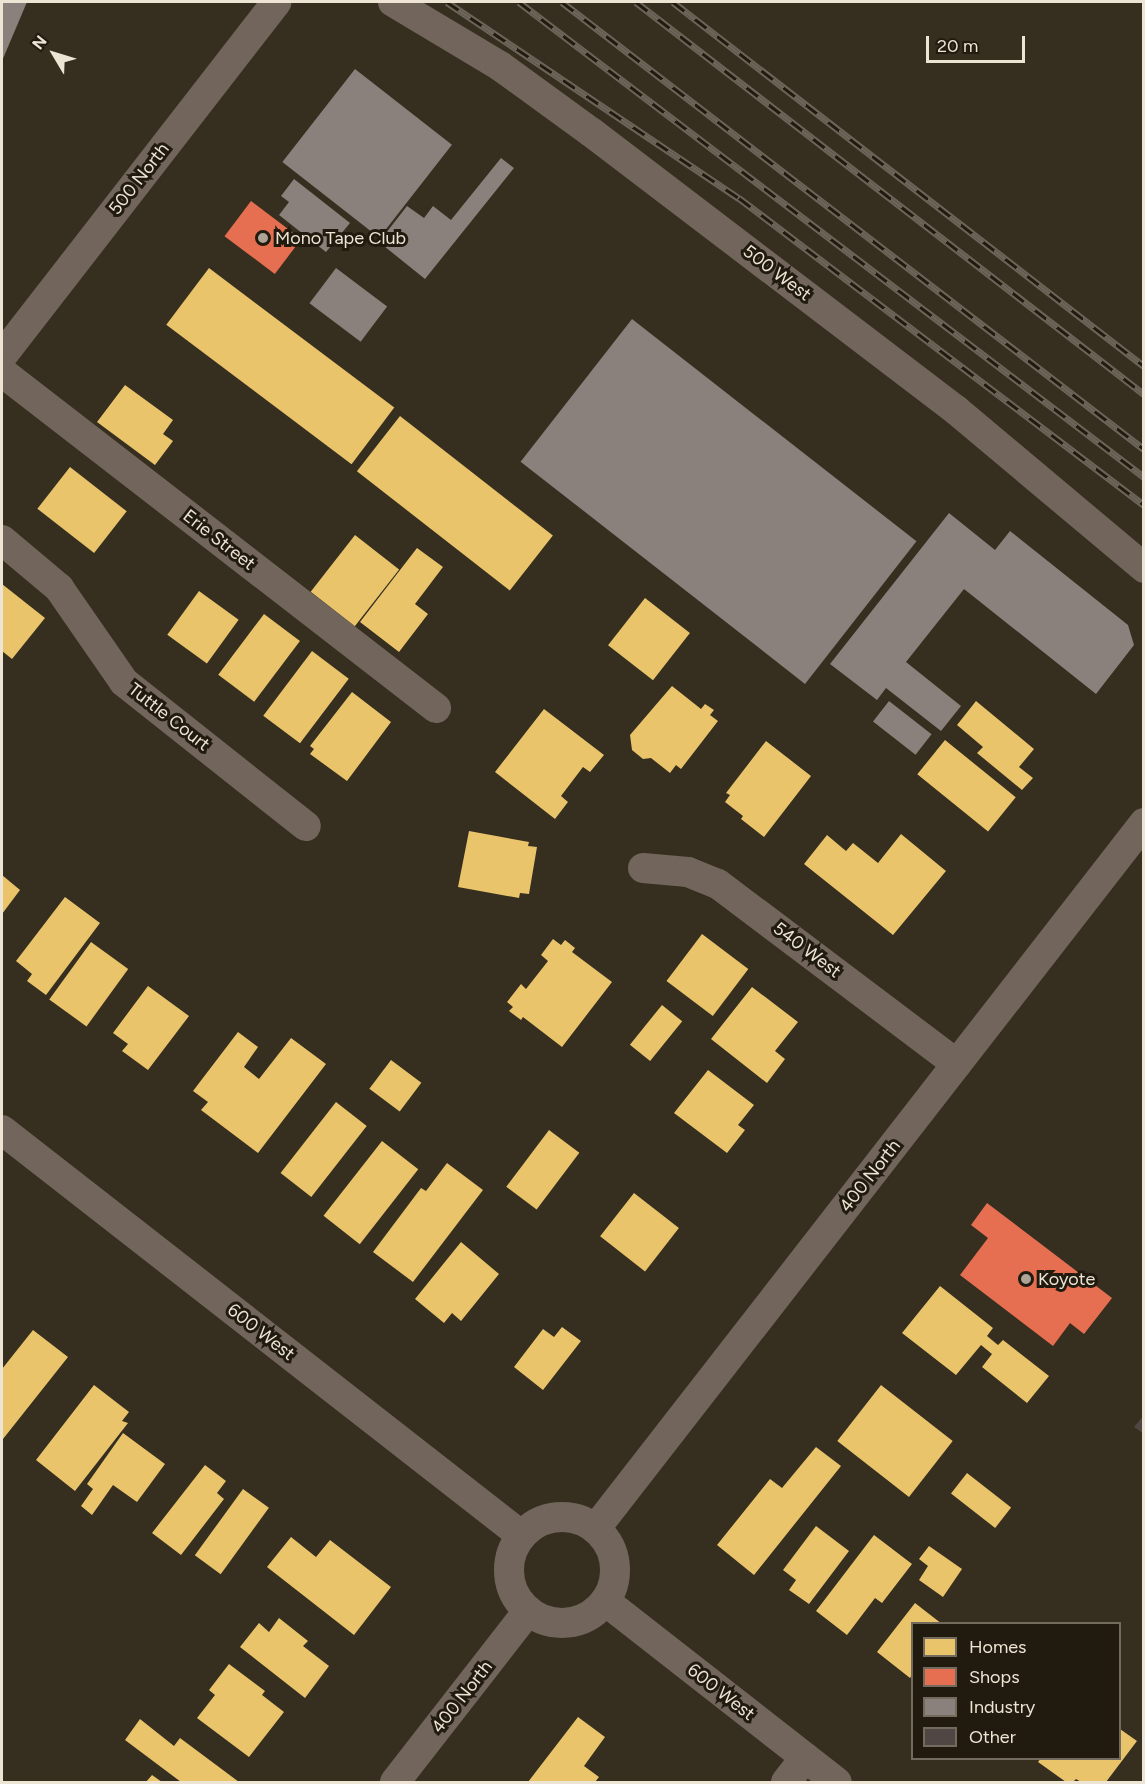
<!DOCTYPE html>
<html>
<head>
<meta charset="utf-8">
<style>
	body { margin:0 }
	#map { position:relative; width:1145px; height:1784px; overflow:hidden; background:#362e1f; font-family:Figtree,sans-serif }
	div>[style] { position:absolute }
	.homes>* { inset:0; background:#e9c46a; transform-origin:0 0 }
	.shops>* { inset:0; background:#e76f51; transform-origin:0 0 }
	.industry>* { inset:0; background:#8a817c; transform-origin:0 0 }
	.building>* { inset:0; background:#504643 }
	.street>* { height:30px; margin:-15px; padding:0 15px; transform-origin:15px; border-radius:15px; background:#72655b }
	.street>.ring { margin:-15px; padding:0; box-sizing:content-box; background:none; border:30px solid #72655b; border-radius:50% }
	.rail>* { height:7px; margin-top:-3.5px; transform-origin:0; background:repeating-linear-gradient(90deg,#211b0f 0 14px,#6c6458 0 28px); box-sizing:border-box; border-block:2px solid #6c6458 }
	.dots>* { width:16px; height:16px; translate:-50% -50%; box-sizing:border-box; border:3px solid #211b0f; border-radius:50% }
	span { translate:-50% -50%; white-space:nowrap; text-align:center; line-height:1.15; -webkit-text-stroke:6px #211b0f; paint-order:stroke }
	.street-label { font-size:18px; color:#ede4d4 }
	.poi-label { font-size:18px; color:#ede4d4 }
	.left { translate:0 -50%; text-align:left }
	.frame { position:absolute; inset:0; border:3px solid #ede4d4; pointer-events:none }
	.legend { position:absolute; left:911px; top:1622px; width:210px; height:138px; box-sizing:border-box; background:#211b0f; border:2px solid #736b5e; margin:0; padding:8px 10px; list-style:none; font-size:18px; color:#ede4d4 }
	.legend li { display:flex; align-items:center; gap:12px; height:30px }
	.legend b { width:30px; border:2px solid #736b5e }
	.north { position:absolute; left:24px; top:24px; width:60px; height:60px; -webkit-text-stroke:4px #211b0f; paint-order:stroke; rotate:308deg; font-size:16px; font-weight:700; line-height:24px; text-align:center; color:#ede4d4 }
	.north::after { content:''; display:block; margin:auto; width:21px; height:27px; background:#ede4d4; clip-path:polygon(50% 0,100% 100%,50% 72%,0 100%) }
	.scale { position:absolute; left:926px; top:36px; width:99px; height:27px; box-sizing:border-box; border:3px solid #ede4d4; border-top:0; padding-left:8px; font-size:18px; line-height:21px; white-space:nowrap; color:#ede4d4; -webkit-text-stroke:4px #211b0f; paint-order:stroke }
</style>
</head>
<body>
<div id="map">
	<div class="homes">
		<i style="left:209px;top:268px;width:232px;height:71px;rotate:37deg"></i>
		<i style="clip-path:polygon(125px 385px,173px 420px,163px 434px,173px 441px,155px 465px,97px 422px)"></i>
		<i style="left:400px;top:416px;width:194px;height:70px;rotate:38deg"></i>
		<i style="left:70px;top:467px;width:72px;height:53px;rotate:38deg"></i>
		<i style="left:355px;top:535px;width:56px;height:72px;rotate:38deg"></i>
		<i style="clip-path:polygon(417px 548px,443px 567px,415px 604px,428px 614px,399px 652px,360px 622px)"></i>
		<i style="clip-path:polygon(2px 584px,45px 618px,12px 659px,2px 651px)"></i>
		<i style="left:199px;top:591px;width:49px;height:54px;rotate:36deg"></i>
		<i style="left:645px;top:598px;width:57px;height:60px;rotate:38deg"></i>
		<i style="left:264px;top:614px;width:45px;height:76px;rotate:37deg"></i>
		<i style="left:312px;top:651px;width:46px;height:81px;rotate:37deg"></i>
		<i style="clip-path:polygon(672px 686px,701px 709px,705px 704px,714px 710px,710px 715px,718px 721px,681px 769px,676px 765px,670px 773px,651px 758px,643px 759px,632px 750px,630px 735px)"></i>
		<i style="clip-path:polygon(352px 692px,391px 722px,347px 781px,310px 754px,314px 749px,310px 746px)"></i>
		<i style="clip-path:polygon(976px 701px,1034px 749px,1019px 767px,1033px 778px,1022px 790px,977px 753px,983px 747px,957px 725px)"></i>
		<i style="clip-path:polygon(544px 709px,604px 755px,590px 772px,583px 767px,561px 796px,568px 802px,555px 819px,495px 772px)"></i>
		<i style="left:945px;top:740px;width:91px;height:44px;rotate:39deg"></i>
		<i style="clip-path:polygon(766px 741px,811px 776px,764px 837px,741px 819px,743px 816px,725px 802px,730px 795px,726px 793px)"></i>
		<i style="clip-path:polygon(469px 831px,529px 842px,528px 846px,537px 847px,529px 894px,520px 893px,519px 898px,458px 887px)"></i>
		<i style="clip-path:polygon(901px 834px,946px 871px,893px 935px,804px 864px,827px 835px,846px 851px,853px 843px,878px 863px)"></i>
		<i style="clip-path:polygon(2px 875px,20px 890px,2px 914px)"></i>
		<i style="clip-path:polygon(65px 897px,100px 923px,46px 995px,27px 981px,32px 974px,16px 961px)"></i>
		<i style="left:702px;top:934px;width:58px;height:59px;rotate:37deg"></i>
		<i style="clip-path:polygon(553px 939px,561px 945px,565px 940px,575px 948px,572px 952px,612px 982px,562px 1047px,523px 1017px,521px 1020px,509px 1011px,513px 1007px,507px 1002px,521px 984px,526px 989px,548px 961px,541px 955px)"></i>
		<i style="left:91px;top:942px;width:46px;height:71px;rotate:36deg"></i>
		<i style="clip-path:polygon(148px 986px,189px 1016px,148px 1070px,122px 1051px,128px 1044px,113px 1033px)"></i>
		<i style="clip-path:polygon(752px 987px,798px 1022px,775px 1051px,785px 1059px,767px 1083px,711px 1039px)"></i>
		<i style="left:662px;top:1005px;width:26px;height:51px;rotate:39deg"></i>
		<i style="clip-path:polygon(238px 1032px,258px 1047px,244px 1067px,259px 1079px,291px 1038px,326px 1064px,258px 1153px,201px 1110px,208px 1102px,193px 1091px)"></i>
		<i style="left:391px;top:1060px;width:38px;height:36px;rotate:37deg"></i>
		<i style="clip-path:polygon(708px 1070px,754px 1105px,738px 1125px,745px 1130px,727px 1153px,674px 1113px)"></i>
		<i style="left:336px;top:1102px;width:39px;height:90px;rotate:38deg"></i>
		<i style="left:549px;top:1130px;width:38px;height:71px;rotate:37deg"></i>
		<i style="left:382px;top:1141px;width:46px;height:95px;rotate:38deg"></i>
		<i style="clip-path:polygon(447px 1163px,483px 1190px,413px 1282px,373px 1252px,421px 1188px,426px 1191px)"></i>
		<i style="left:634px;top:1193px;width:57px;height:55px;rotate:38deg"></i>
		<i style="clip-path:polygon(461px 1242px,499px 1274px,461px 1321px,452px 1313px,444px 1323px,415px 1299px)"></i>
		<i style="clip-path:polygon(940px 1286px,993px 1328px,987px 1336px,998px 1345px,1003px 1340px,1049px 1376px,1027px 1403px,982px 1367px,992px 1354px,981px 1345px,956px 1375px,902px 1333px)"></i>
		<i style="clip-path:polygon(562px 1327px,581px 1341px,543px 1390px,514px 1367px,543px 1329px,554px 1337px)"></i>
		<i style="clip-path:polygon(33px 1330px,68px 1357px,3px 1439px,2px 1369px)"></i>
		<i style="clip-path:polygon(94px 1385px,129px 1412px,122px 1421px,128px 1423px,75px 1491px,36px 1460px)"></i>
		<i style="left:881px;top:1385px;width:91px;height:71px;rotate:38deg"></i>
		<i style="clip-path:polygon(123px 1433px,165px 1464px,137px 1502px,113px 1485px,92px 1515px,81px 1506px,93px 1489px,87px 1484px)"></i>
		<i style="clip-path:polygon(816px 1447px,841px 1466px,754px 1575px,717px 1545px,770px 1479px,782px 1488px)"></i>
		<i style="clip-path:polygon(205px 1465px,226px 1481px,217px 1493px,224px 1499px,181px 1555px,152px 1533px)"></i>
		<i style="left:967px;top:1473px;width:56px;height:26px;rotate:38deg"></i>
		<i style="left:243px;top:1489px;width:32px;height:82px;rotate:36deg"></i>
		<i style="clip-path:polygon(816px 1526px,849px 1551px,809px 1604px,789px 1590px,796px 1580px,783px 1570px)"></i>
		<i style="clip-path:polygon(874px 1535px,912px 1564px,882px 1603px,875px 1598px,847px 1635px,816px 1611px)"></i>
		<i style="clip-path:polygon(291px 1537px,316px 1557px,330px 1540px,391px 1587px,354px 1635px,267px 1567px)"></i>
		<i style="clip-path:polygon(929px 1546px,962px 1569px,943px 1597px,919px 1580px,928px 1566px,919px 1559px)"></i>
		<i style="clip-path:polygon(915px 1603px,942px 1624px,912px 1624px,912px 1675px,910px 1678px,877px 1652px)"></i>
		<i style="clip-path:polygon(279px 1618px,308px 1641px,303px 1646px,329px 1666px,305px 1698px,240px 1647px,259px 1623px,269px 1632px)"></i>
		<i style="clip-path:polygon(229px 1664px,265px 1691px,262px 1695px,284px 1712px,249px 1757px,197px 1718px,215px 1695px,209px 1690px)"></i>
		<i style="clip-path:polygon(578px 1717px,605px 1737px,584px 1766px,599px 1777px,595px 1782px,528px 1782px)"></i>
		<i style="clip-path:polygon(140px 1719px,174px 1746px,180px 1738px,239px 1782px,181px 1782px,125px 1740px)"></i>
		<i style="clip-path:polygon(1120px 1729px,1137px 1741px,1106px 1782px,1081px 1782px,1076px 1779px,1073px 1782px,1066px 1782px,1038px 1762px,1041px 1758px,1120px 1758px)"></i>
		<i style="clip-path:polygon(152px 1775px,162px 1782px,146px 1782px)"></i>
	</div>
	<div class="shops">
		<i style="left:251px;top:201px;width:63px;height:44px;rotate:37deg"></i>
		<i style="clip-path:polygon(987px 1203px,1112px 1298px,1084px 1334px,1070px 1323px,1053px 1346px,960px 1275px,988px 1238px,971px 1225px)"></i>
	</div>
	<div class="industry">
		<i style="clip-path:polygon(2px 2px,27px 2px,2px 61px)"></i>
		<i style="left:355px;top:69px;width:123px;height:118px;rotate:38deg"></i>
		<i style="clip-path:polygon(501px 158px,514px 168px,425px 279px,379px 242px,407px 206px,424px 218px,433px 206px,451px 220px)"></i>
		<i style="clip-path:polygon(294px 179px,350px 223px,326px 252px,279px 215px,289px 202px,281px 196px)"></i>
		<i style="left:336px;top:268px;width:64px;height:44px;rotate:37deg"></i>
		<i style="left:632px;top:319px;width:361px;height:181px;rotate:38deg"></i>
		<i style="clip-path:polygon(949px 513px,995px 550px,1010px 531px,1128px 625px,1134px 645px,1096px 694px,964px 589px,906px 662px,961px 706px,941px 731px,886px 688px,877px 700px,830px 664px)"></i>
		<i style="left:889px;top:701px;width:54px;height:26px;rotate:38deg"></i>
	</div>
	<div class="building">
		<i style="clip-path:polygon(1144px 1415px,1144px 1434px,1134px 1427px)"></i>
	</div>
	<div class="street">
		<i style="left:393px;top:2px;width:125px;rotate:30.9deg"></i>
		<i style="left:500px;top:66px;width:112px;rotate:36deg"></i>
		<i style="left:591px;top:132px;width:459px;rotate:37.3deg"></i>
		<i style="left:956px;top:410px;width:246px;rotate:40deg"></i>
		<i style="left:2px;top:356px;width:448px;rotate:-52.2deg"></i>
		<i style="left:2px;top:372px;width:549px;rotate:37.75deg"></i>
		<i style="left:2px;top:540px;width:75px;rotate:40.1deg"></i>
		<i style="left:59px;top:588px;width:114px;rotate:55.3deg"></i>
		<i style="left:124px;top:682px;width:232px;rotate:38.4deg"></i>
		<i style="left:643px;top:868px;width:45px;rotate:5.1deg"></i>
		<i style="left:688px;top:872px;width:32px;rotate:22deg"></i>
		<i style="left:718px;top:884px;width:299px;rotate:37deg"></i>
		<i style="left:2px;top:1130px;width:658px;rotate:37.97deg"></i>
		<i class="ring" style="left:509px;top:1517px;width:76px;height:76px"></i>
		<i style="left:596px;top:1528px;width:893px;rotate:-52.14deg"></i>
		<i style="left:605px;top:1601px;width:294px;rotate:38deg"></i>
		<i style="left:395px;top:1782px;width:217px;rotate:-52.1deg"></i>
		<i style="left:786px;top:1782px;width:31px;rotate:-52deg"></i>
	</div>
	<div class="rail">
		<i style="left:447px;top:2px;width:352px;rotate:33.9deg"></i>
		<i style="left:739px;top:198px;width:508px;rotate:37.16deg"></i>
		<i style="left:519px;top:2px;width:785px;rotate:37.23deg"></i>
		<i style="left:562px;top:2px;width:734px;rotate:37.53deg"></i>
		<i style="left:636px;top:2px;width:642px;rotate:37.66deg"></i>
		<i style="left:673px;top:2px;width:595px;rotate:37.7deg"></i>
	</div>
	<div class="dots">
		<i style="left:263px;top:238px;background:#ada495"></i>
		<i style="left:1026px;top:1279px;background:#ada495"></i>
	</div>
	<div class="street-label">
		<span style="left:139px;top:179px;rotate:-52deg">500 North</span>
		<span style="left:777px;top:273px;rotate:37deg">500 West</span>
		<span style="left:219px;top:540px;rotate:38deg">Erie Street</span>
		<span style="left:169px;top:717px;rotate:38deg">Tuttle Court</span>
		<span style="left:807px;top:950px;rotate:37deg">540 West</span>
		<span style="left:870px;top:1176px;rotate:-52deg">400 North</span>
		<span style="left:261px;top:1332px;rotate:38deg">600 West</span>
		<span style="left:721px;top:1692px;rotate:38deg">600 West</span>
		<span style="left:462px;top:1697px;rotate:-52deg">400 North</span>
	</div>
	<div class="poi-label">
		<span class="left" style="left:275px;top:238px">Mono Tape Club</span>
		<span class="left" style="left:1038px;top:1279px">Koyote</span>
	</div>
	<div class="frame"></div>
	<ul class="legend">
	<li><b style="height:16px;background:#e9c46a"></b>Homes</li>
	<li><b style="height:16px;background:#e76f51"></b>Shops</li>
	<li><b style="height:16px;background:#8a817c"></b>Industry</li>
	<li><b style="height:16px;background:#504643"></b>Other</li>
	</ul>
	<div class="north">N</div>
	<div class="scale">20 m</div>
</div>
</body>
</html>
